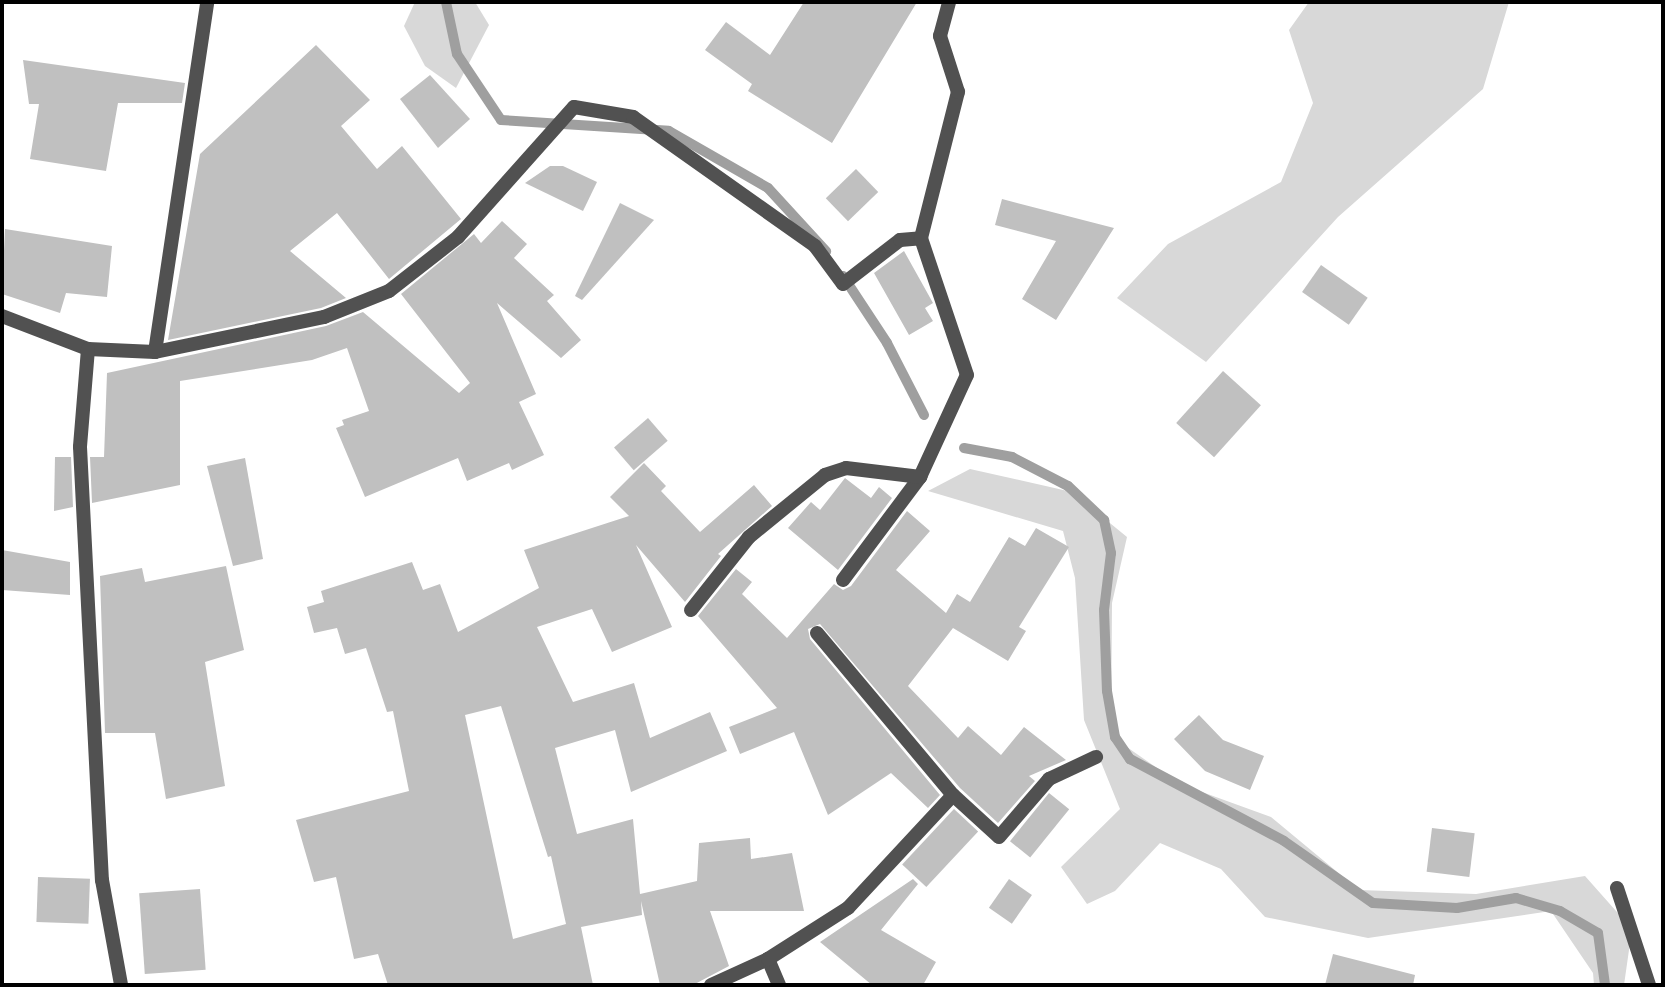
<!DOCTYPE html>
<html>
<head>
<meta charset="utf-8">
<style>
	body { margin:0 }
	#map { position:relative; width:1665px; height:987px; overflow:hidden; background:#fff; font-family:Mulish,sans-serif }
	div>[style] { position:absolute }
	.green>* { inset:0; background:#d8d8d8 }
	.stream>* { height:10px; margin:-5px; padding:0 5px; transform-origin:5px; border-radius:5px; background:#9f9f9f }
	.building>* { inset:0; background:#c0c0c0; transform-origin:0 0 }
	.street>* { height:14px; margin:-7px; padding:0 7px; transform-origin:7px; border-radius:7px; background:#515151 }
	span { translate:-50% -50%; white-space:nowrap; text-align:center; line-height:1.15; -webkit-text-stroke:6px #fff; paint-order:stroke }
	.frame { position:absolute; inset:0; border:4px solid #000; pointer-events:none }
</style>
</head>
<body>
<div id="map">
	<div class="green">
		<i style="clip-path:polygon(415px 2px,475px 2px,489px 25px,456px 88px,425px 66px,404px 26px)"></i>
		<i style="clip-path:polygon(1309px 2px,1509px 2px,1483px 89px,1338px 217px,1206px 362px,1117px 298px,1168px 244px,1281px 182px,1313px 103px,1289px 30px)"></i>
		<i style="clip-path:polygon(970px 469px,1072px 492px,1127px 537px,1112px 603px,1111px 736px,1180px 784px,1271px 817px,1359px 890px,1476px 894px,1585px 876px,1632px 929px,1624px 985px,1594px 985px,1593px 973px,1551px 911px,1368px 938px,1265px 917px,1221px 869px,1160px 843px,1115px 891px,1087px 904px,1061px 867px,1120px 809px,1084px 720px,1075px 578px,1063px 531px,928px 491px)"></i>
	</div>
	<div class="stream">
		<i style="left:446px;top:2px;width:53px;rotate:78.1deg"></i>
		<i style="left:457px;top:54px;width:79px;rotate:56.3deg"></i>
		<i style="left:501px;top:120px;width:168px;rotate:3.7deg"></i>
		<i style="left:669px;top:131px;width:114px;rotate:29.9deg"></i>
		<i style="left:768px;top:188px;width:86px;rotate:47.4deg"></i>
		<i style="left:843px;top:276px;width:80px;rotate:56.7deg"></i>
		<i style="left:887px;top:343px;width:81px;rotate:62.8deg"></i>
		<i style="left:964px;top:448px;width:49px;rotate:10.6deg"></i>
		<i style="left:1012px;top:457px;width:63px;rotate:27.4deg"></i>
		<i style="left:1068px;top:486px;width:50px;rotate:43.4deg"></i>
		<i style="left:1104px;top:520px;width:34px;rotate:78deg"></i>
		<i style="left:1111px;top:553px;width:57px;rotate:97deg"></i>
		<i style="left:1104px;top:610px;width:81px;rotate:87.9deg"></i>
		<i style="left:1107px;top:691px;width:47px;rotate:80.1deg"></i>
		<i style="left:1115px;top:737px;width:27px;rotate:56deg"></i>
		<i style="left:1130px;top:759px;width:174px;rotate:28deg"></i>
		<i style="left:1284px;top:841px;width:108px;rotate:34.9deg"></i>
		<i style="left:1373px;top:903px;width:84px;rotate:3.4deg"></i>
		<i style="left:1457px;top:908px;width:60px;rotate:-9.6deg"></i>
		<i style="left:1516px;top:898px;width:46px;rotate:16.5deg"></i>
		<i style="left:1560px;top:911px;width:44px;rotate:30.1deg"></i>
		<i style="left:1598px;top:933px;width:52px;rotate:82.3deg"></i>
	</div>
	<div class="building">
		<i style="clip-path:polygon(804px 2px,917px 2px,832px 143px,748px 91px,752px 84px,705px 50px,726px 22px,770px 55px)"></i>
		<i style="clip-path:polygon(316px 45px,370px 100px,341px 126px,377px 169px,402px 146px,461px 219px,389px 279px,337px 213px,290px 251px,346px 298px,321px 308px,168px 340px,200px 154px)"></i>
		<i style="clip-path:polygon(23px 60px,185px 83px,182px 103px,118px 103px,106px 171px,30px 159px,39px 104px,29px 104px)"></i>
		<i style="clip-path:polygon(430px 75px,470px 119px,438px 148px,400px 99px)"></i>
		<i style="clip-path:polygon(550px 166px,563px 166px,597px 182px,583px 211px,525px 183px)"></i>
		<i style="left:856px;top:169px;width:32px;height:42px;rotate:46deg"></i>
		<i style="clip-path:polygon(1002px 199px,1114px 228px,1056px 320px,1022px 299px,1056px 241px,995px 225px)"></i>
		<i style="clip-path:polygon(620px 203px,654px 220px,582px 300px,575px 296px)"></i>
		<i style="clip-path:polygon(502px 221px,527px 244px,514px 258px,554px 295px,547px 301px,581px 340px,561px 358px,497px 303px,536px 394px,519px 402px,544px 455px,512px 470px,509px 463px,467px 481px,458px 458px,365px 497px,336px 428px,344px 425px,342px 420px,369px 411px,347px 348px,312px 360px,180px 381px,180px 485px,92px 503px,90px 457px,104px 457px,107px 373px,326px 326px,363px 312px,459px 393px,470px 383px,401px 294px,474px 234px,481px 243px)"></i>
		<i style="clip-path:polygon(5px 229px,112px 246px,107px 297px,66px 293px,60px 313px,2px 294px)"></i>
		<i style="clip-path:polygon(904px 251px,933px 303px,925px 308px,933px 321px,909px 335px,874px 273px)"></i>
		<i style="left:1321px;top:265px;width:57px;height:33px;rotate:35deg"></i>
		<i style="left:1223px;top:371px;width:51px;height:70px;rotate:42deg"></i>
		<i style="left:648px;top:418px;width:30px;height:45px;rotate:49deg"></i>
		<i style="clip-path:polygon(55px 457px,71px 457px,73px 507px,54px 511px)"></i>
		<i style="clip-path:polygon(245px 458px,263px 559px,233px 566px,207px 466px)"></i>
		<i style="clip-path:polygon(evenodd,644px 463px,666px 486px,661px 491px,700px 532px,754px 485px,772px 506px,718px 554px,721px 556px,685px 602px,636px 545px,672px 627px,612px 652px,592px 609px,537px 627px,573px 702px,634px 683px,650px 738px,710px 712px,727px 751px,631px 792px,615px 730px,555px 748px,577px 834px,633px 819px,640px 894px,697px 881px,699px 843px,750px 838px,751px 859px,792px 853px,804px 911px,710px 911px,729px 966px,693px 985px,660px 985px,641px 901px,642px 915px,581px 927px,593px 985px,388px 985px,378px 954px,354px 959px,336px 877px,314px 882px,296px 820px,409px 791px,393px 711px,387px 712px,366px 648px,345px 654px,337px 628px,314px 633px,307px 607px,324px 602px,321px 591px,412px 562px,423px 590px,440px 584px,458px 632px,539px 588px,524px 550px,629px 516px,610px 497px,644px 463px,501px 706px,548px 857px,551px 856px,566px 924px,513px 939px,465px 715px,501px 706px)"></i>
		<i style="clip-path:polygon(845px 478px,871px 498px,879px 487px,892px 498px,838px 570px,788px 528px,811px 502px,820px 510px)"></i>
		<i style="clip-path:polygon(907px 511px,930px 531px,896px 570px,946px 613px,957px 594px,970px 602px,1009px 537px,1025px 546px,1036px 528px,1069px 547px,1019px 627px,1026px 631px,1008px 661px,953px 628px,908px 686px,958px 738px,968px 726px,1001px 755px,1024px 727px,1066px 760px,1029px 776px,1035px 781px,998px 823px,960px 788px,820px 624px,808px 629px,810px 639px,940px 795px,928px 808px,891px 773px,828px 815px,794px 732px,740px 754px,729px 727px,777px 708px,698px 616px,736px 569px,752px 582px,742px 594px,787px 638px,834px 584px,843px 590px,851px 586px)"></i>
		<i style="clip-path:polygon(2px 550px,70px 562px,70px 595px,2px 590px)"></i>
		<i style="clip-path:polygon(226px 566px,244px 650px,205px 662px,225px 786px,166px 799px,155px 733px,105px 733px,100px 576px,142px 568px,145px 582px)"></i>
		<i style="clip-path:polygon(1199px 715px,1223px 740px,1264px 756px,1250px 790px,1205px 771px,1174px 739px)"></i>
		<i style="left:1049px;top:793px;width:26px;height:62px;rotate:39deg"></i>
		<i style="left:954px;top:809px;width:33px;height:76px;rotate:43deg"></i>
		<i style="left:1432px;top:828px;width:43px;height:44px;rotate:7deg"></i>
		<i style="left:38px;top:877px;width:52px;height:45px;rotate:2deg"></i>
		<i style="clip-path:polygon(913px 879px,918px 884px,881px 930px,936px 962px,923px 985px,872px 985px,820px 942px)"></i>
		<i style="left:1009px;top:879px;width:28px;height:35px;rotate:35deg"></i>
		<i style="left:200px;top:889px;width:81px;height:61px;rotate:86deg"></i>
		<i style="clip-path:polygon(1333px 954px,1415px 975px,1413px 985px,1325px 985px)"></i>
	</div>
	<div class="street">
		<i style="left:2px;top:316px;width:92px;rotate:21deg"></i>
		<i style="left:88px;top:349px;width:67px;rotate:2.6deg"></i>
		<i style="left:155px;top:352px;width:173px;rotate:-11.7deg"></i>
		<i style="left:324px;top:317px;width:70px;rotate:-21.8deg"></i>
		<i style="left:389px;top:291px;width:88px;rotate:-38deg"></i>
		<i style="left:458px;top:237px;width:174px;rotate:-48.3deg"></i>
		<i style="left:574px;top:107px;width:60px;rotate:9.6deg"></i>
		<i style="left:633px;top:117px;width:223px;rotate:35.3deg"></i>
		<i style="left:815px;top:246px;width:47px;rotate:53.6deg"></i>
		<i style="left:843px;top:284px;width:72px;rotate:-37.7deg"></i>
		<i style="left:900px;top:240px;width:21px;rotate:-5deg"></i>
		<i style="left:88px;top:349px;width:98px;rotate:94.7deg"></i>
		<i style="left:80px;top:447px;width:434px;rotate:87.1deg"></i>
		<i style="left:102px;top:880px;width:107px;rotate:79.7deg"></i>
		<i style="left:155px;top:352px;width:354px;rotate:-81.5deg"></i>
		<i style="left:843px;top:580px;width:129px;rotate:-53.2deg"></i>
		<i style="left:920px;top:477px;width:112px;rotate:-65.3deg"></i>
		<i style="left:967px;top:375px;width:145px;rotate:-108.6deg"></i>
		<i style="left:921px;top:238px;width:151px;rotate:-75.8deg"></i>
		<i style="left:958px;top:92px;width:59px;rotate:-107.8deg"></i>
		<i style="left:940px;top:36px;width:35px;rotate:-75deg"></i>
		<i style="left:691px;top:610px;width:93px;rotate:-51.5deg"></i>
		<i style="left:749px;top:537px;width:98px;rotate:-39.2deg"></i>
		<i style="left:825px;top:475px;width:22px;rotate:-18deg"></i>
		<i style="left:846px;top:468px;width:75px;rotate:6.9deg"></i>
		<i style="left:817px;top:633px;width:212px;rotate:50deg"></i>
		<i style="left:953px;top:795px;width:62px;rotate:42.4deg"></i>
		<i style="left:999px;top:837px;width:77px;rotate:-49.2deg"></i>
		<i style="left:1049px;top:779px;width:52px;rotate:-25.1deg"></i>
		<i style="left:1617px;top:888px;width:102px;rotate:71.7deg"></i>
		<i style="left:768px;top:959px;width:28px;rotate:67deg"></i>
		<i style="left:711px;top:985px;width:63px;rotate:-24.5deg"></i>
		<i style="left:768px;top:959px;width:95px;rotate:-32.5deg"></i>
		<i style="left:848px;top:908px;width:154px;rotate:-47.1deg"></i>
	</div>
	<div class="frame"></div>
</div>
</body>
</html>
